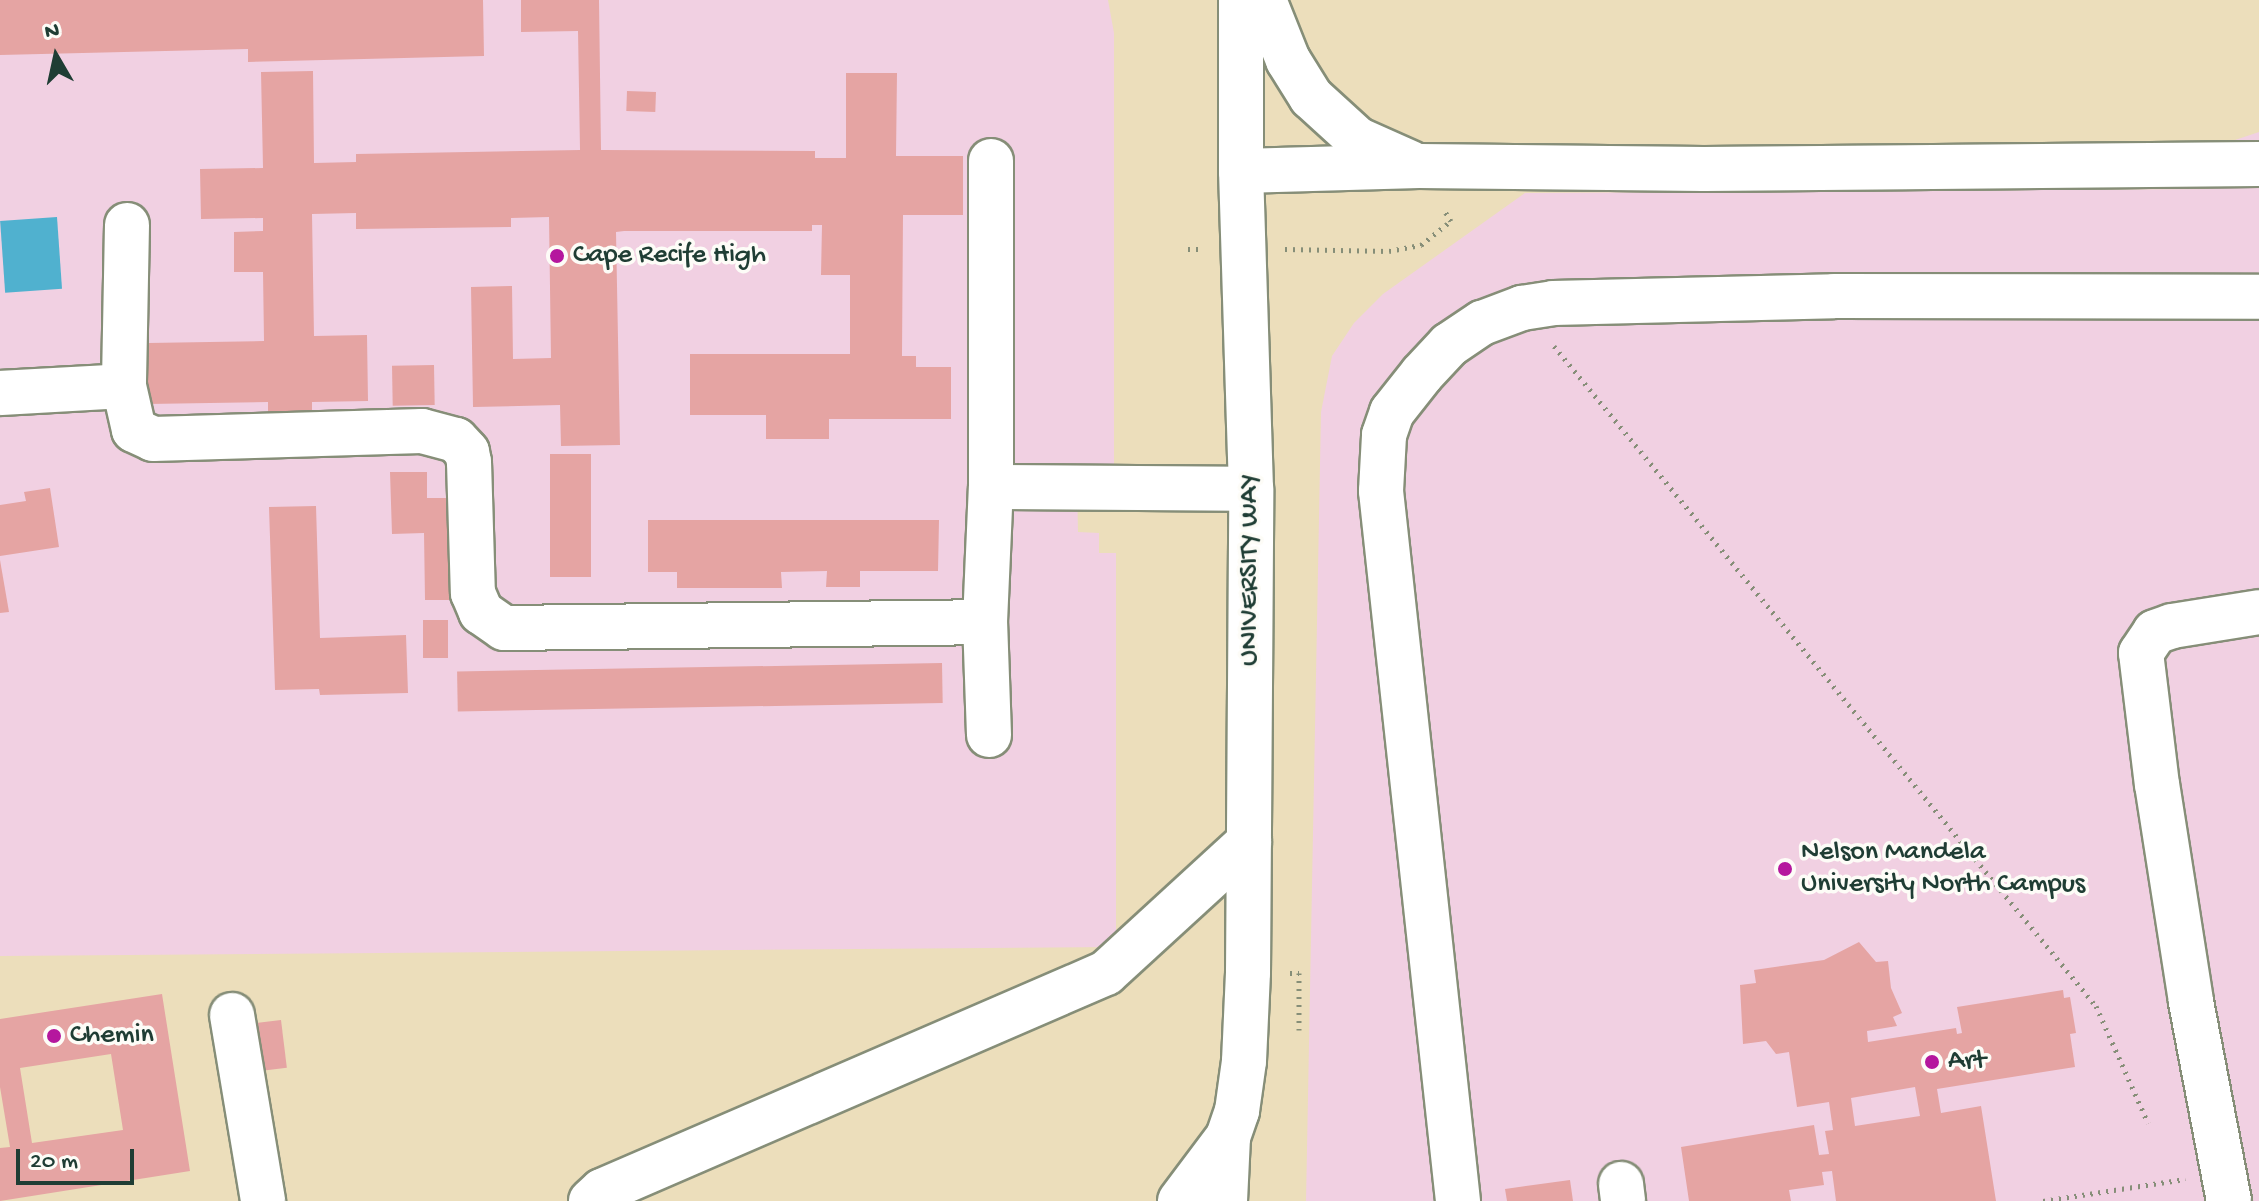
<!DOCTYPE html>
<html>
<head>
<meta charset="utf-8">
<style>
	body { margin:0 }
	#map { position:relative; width:2259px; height:1201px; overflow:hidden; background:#ecdebb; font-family:"Gochi Hand",sans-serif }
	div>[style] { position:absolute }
	.built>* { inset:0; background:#f1d0e2 }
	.water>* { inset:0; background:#50b1cf; transform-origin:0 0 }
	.building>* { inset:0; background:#e5a4a3; transform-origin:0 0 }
	.path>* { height:5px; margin-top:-2.5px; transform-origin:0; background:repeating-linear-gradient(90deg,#868e78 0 2px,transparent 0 8px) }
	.roads { filter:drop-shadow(2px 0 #868e78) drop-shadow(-2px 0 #868e78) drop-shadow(0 2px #868e78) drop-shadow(0 -2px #868e78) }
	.minor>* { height:44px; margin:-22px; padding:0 22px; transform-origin:22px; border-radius:22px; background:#fff }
	.dots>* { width:22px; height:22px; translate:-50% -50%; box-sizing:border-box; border:4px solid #fdfcf7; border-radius:50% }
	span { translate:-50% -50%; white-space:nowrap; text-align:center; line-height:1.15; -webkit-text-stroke:7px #fdfcf7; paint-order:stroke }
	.poi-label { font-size:28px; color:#1f3d34 }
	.left { translate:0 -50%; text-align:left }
	.street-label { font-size:28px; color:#1f3d34 }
	.north { position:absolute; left:16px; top:16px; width:80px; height:80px; -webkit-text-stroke:6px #fdfcf7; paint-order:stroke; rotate:351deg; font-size:22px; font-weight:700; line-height:32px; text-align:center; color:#1f3d34 }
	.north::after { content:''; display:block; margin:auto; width:28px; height:36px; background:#1f3d34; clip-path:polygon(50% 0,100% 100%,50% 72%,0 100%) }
	.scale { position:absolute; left:16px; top:1149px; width:118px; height:36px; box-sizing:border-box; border:4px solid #1f3d34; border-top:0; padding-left:10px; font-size:24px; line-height:28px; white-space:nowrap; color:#1f3d34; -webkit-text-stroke:6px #fdfcf7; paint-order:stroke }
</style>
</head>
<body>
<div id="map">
	<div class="built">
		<i style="clip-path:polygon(0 0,1108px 0,1114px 33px,1114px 479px,1077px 480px,1078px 532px,1099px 533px,1099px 553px,1116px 553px,1116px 947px,0 956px)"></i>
		<i style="clip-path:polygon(2259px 132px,2259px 1201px,1306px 1201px,1321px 412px,1332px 356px,1354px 323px,1383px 294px,1525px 193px,2209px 189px,2209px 142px,2229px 142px)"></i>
	</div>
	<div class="water">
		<i style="left:57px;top:217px;width:72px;height:57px;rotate:86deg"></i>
	</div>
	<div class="building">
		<i style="clip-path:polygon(0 0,483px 0,484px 56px,248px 62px,248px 49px,0 55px)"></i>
		<i style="clip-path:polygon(521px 0,599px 0,601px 150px,815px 151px,815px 158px,846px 158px,846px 73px,897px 73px,896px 156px,963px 156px,963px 215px,903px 215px,902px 356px,916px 356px,916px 367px,951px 367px,951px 419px,829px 419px,829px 439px,766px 439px,766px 415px,690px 415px,690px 354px,850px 354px,850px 275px,821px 275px,822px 225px,812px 225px,812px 231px,624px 231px,616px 232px,620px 445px,561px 446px,560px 405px,473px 407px,471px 287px,512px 286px,513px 359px,551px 358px,549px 217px,511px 218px,511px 227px,356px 229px,356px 213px,312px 214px,314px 336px,367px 335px,368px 401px,312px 402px,312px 425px,268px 426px,268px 402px,148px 404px,148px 343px,264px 341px,263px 272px,234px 272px,234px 232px,263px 231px,263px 218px,201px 219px,200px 169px,263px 168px,261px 72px,313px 71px,314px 163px,356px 162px,356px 154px,580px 150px,578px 31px,521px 32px)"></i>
		<i style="left:627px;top:91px;width:29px;height:20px;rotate:2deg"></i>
		<i style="left:434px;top:365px;width:40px;height:42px;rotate:89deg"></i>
		<i style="left:550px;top:454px;width:41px;height:123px"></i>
		<i style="clip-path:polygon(390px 472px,427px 472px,427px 498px,455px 498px,457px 600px,425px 600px,424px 533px,392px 534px)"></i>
		<i style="clip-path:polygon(50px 488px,59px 547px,0 556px,0 505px,26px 501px,24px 492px)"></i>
		<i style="clip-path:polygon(316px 506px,320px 638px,406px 635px,408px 693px,320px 695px,319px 689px,275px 690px,269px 507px)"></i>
		<i style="clip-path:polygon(648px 520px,939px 520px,938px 571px,860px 571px,860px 587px,826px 587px,827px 571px,781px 572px,782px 588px,677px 588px,677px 572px,648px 572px)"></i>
		<i style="clip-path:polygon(0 560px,9px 612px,0 613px)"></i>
		<i style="left:423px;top:620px;width:25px;height:38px"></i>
		<i style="left:942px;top:663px;width:40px;height:485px;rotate:89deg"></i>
		<i style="clip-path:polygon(evenodd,1859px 942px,1876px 962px,1888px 961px,1891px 988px,1902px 1013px,1893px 1017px,1897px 1026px,1867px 1031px,1868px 1042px,1956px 1028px,1957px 1034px,1962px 1033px,1957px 1007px,2063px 990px,2064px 998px,2070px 997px,2076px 1033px,2070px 1034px,2075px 1067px,1937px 1089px,1941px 1113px,1981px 1106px,1996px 1201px,1836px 1201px,1832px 1171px,1822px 1172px,1824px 1185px,1789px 1190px,1791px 1201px,1689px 1201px,1681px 1147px,1814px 1125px,1819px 1155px,1829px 1154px,1825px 1131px,1833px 1130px,1829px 1102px,1797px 1107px,1789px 1052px,1776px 1054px,1766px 1041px,1743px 1044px,1740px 985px,1756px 983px,1754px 970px,1824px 960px,1859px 942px,1915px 1087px,1920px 1116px,1855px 1126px,1851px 1098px,1915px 1087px)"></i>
		<i style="clip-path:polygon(evenodd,162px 994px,190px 1171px,0 1201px,0 1148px,10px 1147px,0 1087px,0 1019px,162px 994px,111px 1054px,123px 1130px,32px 1143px,20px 1068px,111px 1054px)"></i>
		<i style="left:281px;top:1020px;width:48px;height:39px;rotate:83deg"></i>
		<i style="clip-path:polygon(1570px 1180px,1573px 1201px,1507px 1201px,1505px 1189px)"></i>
	</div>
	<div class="path">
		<i style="left:1188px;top:249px;width:15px"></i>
		<i style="left:1285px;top:249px;width:104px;rotate:1.1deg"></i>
		<i style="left:1389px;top:251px;width:33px;rotate:-11deg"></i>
		<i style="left:1421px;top:245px;width:38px;rotate:-39deg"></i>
		<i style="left:1451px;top:221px;width:15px;rotate:-122deg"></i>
		<i style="left:1554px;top:346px;width:854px;rotate:50.61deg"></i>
		<i style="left:2096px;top:1006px;width:128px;rotate:66deg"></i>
		<i style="left:1290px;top:973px;width:9px"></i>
		<i style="left:1299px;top:973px;width:57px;rotate:90deg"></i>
		<i style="left:2043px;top:1201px;width:144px;rotate:-8.8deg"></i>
	</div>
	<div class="roads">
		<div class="minor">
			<i style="left:1264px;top:0;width:65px;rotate:68.2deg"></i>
			<i style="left:1288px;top:60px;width:44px;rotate:58.1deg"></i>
			<i style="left:1311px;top:97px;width:62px;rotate:42.4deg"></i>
			<i style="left:1357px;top:139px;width:59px;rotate:24deg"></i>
			<i style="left:1241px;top:171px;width:178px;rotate:-1.6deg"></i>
			<i style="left:1419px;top:166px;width:285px;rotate:0.6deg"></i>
			<i style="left:1704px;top:169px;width:555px;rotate:-0.52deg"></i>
			<i style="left:127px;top:225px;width:161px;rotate:91.1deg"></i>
			<i style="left:124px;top:386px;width:45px;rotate:77.2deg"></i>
			<i style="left:134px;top:430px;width:21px;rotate:25deg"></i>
			<i style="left:153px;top:439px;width:269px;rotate:-1.7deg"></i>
			<i style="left:422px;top:431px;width:35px;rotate:15deg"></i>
			<i style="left:456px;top:440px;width:16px;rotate:47deg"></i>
			<i style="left:467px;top:452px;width:10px;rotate:79deg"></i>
			<i style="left:469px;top:462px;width:131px;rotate:88.3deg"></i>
			<i style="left:473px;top:593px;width:21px;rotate:67deg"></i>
			<i style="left:481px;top:612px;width:28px;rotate:35deg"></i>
			<i style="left:504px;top:628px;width:481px;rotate:-0.7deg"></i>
			<i style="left:0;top:393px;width:124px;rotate:-3.2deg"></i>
			<i style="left:991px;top:487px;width:260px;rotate:0.4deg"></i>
			<i style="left:989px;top:735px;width:113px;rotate:-92deg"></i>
			<i style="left:985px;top:622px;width:135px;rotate:-87.5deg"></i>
			<i style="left:991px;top:487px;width:326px;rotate:-90deg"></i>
			<i style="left:232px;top:1015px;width:189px;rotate:80.5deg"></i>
			<i style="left:1621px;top:1184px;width:17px;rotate:83deg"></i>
			<i style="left:591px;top:1201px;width:15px;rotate:-42deg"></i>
			<i style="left:602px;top:1191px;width:549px;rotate:-23.39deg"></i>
			<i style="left:1106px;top:973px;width:194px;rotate:-42.5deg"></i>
			<i style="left:1180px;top:1201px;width:80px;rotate:-53.1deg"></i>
			<i style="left:1225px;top:1201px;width:64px;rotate:-87.3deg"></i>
			<i style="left:1228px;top:1137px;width:28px;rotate:-71deg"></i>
			<i style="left:1237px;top:1111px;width:50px;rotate:-82deg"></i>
			<i style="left:1244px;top:1061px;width:89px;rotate:-87.4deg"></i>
			<i style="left:1248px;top:972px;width:483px;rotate:-89.6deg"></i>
			<i style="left:1251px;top:489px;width:318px;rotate:-91.8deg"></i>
			<i style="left:1241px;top:171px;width:171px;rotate:-90deg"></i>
			<i style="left:1458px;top:1201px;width:714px;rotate:-96.19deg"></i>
			<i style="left:1381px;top:491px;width:56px;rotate:-86.9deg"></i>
			<i style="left:1384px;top:435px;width:24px;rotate:-71deg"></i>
			<i style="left:1392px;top:412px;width:48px;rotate:-51.7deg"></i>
			<i style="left:1422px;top:374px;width:40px;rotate:-47deg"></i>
			<i style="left:1449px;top:345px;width:40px;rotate:-34deg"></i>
			<i style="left:1482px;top:323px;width:43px;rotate:-20.6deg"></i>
			<i style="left:1522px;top:308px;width:31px;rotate:-9deg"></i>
			<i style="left:1553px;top:303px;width:281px;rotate:-1.4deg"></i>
			<i style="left:1834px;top:296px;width:425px;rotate:0.1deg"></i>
			<i style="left:2229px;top:1201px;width:204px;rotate:-100.8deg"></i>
			<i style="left:2191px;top:1001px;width:219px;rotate:-98.9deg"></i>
			<i style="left:2157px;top:785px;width:133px;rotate:-96.9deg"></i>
			<i style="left:2141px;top:653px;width:25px;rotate:-56deg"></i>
			<i style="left:2155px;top:632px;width:18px;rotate:-19deg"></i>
			<i style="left:2172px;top:626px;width:88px;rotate:-9.1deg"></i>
		</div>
	</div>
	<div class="dots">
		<i style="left:557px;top:256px;background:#b5179e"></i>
		<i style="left:1785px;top:869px;background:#b5179e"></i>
		<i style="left:54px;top:1036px;background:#b5179e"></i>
		<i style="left:1932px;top:1062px;background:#b5179e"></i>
	</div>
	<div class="poi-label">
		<span class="left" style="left:573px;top:256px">Cape Recife High</span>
		<span class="left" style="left:1801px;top:869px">Nelson Mandela<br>University North Campus</span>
		<span class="left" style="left:70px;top:1036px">Chemin</span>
		<span class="left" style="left:1948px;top:1062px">Art</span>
	</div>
	<div class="street-label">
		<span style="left:1251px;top:570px;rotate:-90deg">UNIVERSITY WAY</span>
	</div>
	<div class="north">N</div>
	<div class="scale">20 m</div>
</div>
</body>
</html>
